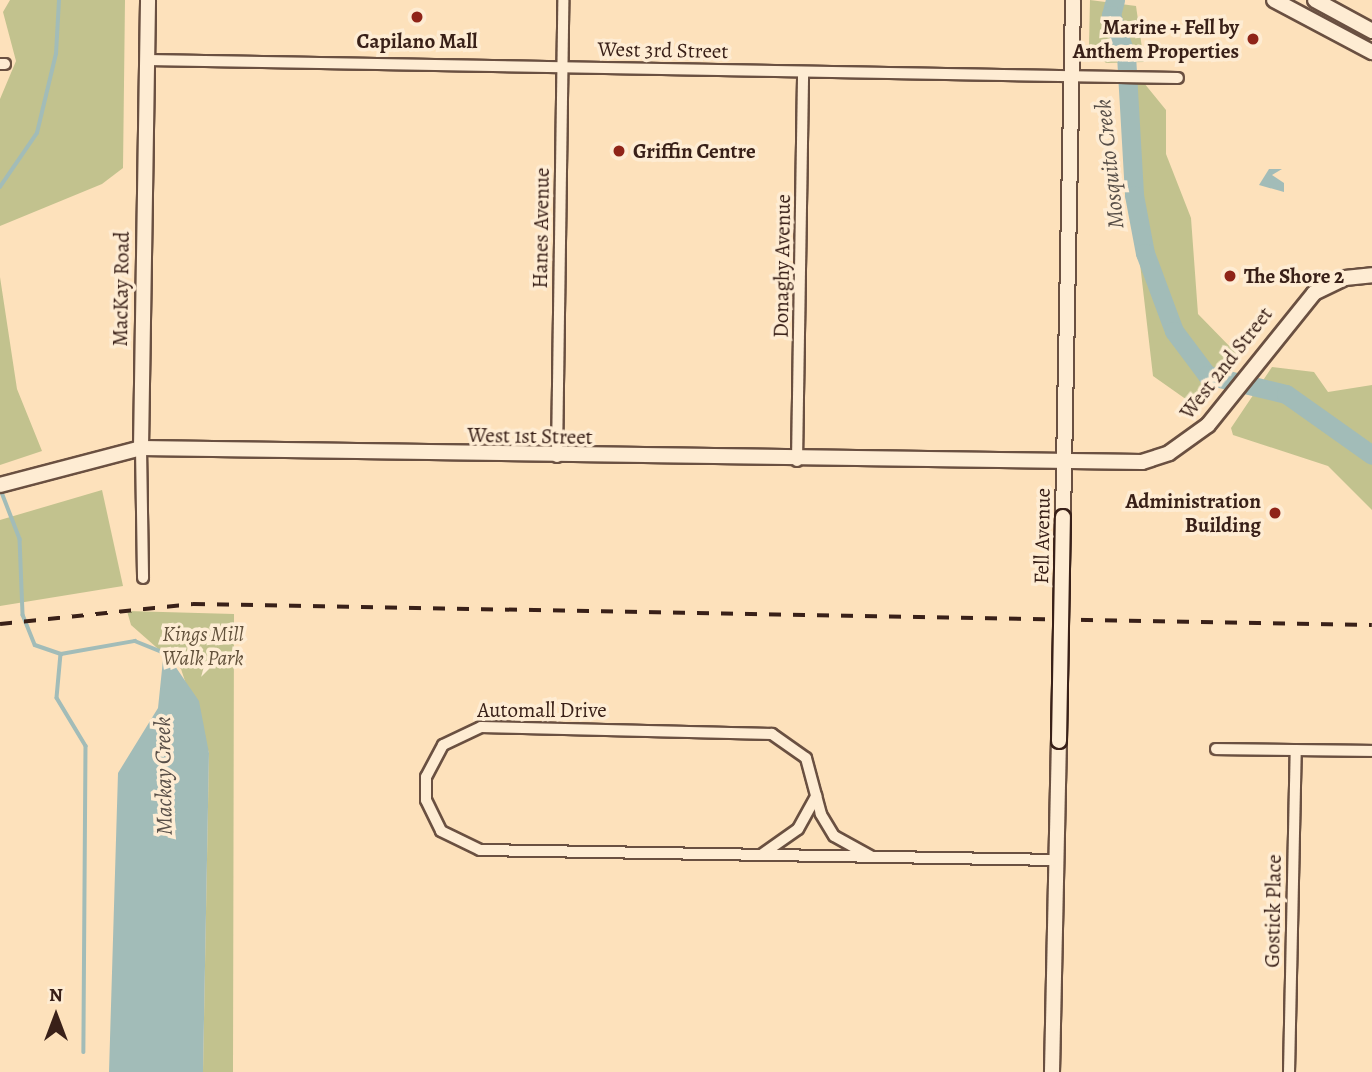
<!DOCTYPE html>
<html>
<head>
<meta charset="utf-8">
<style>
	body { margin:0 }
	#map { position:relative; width:1372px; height:1072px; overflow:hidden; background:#fde1bb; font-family:Alegreya,serif }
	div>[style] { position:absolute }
	.green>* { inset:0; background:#c2c28e }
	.water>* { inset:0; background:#a2bcb8 }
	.stream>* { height:3.5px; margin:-1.75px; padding:0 1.75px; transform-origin:1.75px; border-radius:1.75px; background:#a2bcb8 }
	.river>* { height:19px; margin:-9.5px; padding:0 9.5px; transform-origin:9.5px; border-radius:9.5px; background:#a2bcb8 }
	.roads { filter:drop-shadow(2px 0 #6a5041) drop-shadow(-2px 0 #6a5041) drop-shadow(0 2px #6a5041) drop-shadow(0 -2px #6a5041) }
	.street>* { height:10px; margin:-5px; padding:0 5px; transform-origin:5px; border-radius:5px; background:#feecd3 }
	.secondary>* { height:14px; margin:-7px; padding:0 7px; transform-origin:7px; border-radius:7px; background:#feecd3 }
	.rail>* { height:3.5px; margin-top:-1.75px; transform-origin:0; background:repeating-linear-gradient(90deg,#392018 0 12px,transparent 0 24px) }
	.bridges { filter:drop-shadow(2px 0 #392018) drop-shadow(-2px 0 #392018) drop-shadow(0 2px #392018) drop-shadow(0 -2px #392018) }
	.secondary-bridge>* { height:14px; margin:-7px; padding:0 7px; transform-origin:7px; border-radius:7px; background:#feecd3 }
	.dots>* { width:19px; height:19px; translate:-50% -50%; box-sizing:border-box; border:4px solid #feecd3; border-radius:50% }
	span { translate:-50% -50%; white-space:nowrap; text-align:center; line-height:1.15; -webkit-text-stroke:7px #feecd3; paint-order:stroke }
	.poi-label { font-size:21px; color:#392018; font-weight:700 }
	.right { translate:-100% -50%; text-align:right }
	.left { translate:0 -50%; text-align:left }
	.street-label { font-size:21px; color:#392018 }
	.park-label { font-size:21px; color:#62513b; font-style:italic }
	.water-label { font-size:23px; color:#584f48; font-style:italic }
	.north { position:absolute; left:21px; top:981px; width:70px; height:70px; -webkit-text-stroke:5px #feecd3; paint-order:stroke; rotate:0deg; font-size:19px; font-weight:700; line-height:28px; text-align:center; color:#392018 }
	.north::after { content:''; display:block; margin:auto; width:24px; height:32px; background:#392018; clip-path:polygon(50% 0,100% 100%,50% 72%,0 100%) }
</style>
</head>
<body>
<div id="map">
	<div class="green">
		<i style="clip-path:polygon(10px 0,125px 0,123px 168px,102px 184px,0 226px,0 99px,16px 61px,3px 12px)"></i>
		<i style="clip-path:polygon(1090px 0,1136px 6px,1144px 62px,1106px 63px,1089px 45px)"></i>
		<i style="clip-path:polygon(1119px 82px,1144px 83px,1166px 110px,1166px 154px,1191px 218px,1198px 314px,1238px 355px,1197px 407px,1153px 376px)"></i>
		<i style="clip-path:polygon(0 277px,17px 389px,42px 451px,0 465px)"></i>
		<i style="clip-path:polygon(1272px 367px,1314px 372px,1328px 392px,1372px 385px,1372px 510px,1328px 466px,1233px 435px,1231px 428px)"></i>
		<i style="clip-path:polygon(102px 490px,123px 586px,0 606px,0 520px)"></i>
		<i style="clip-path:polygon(127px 611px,234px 614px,233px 1072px,203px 1072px,209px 753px,181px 669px,131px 625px)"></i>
	</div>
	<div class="water">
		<i style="clip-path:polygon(1269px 169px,1282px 169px,1272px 175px,1284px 183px,1284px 192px,1259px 185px)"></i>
		<i style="clip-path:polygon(164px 650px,199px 701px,209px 753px,203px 1072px,109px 1072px,118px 773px,158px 708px)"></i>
	</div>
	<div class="stream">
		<i style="left:0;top:187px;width:65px;rotate:-55.6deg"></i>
		<i style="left:37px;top:133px;width:81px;rotate:-76.5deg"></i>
		<i style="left:56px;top:54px;width:54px;rotate:-86.8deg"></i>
		<i style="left:1px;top:490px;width:53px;rotate:68.8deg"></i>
		<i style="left:20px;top:539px;width:76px;rotate:87.7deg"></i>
		<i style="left:23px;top:615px;width:32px;rotate:68deg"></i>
		<i style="left:35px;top:645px;width:28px;rotate:19deg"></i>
		<i style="left:61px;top:654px;width:75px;rotate:-10deg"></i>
		<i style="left:135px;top:641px;width:32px;rotate:22deg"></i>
		<i style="left:61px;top:654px;width:44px;rotate:95.2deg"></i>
		<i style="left:57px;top:698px;width:56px;rotate:58.9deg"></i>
		<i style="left:86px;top:746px;width:306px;rotate:90.4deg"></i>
	</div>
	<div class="river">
		<i style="left:1115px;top:0;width:16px;rotate:105deg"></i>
		<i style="left:1111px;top:15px;width:43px;rotate:69.4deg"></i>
		<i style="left:1126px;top:55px;width:140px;rotate:86.7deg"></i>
		<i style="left:1134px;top:195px;width:59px;rotate:79.3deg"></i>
		<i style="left:1145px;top:253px;width:83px;rotate:69.6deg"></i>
		<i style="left:1174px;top:331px;width:55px;rotate:53.1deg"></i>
		<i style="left:1207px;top:375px;width:81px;rotate:13.5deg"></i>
		<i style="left:1286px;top:394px;width:105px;rotate:35.3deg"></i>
	</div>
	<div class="roads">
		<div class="street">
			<i style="left:147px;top:60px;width:1031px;rotate:1deg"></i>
			<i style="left:0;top:64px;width:5px"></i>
			<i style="left:141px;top:448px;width:130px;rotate:89.1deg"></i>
			<i style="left:557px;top:457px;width:457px;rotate:-89.2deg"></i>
			<i style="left:797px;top:461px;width:389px;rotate:-89.1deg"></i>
			<i style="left:1216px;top:749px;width:156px;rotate:0.7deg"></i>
			<i style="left:761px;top:855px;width:45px;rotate:-35.1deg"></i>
			<i style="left:798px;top:829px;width:38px;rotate:-61deg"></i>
			<i style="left:872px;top:857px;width:43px;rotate:-151.1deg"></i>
			<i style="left:834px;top:836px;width:26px;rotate:-121deg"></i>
			<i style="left:821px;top:814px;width:58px;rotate:-105deg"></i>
			<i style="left:806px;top:758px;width:42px;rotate:-144.8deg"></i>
			<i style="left:772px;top:734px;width:291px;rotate:-178.6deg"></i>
			<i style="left:481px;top:727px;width:42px;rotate:154.7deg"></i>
			<i style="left:443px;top:745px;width:36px;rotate:118deg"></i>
			<i style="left:426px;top:777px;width:23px;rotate:90deg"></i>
			<i style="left:426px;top:800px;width:34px;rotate:64deg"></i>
			<i style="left:441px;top:831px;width:43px;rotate:26deg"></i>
			<i style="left:480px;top:850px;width:576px;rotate:0.99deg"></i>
			<i style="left:1289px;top:1072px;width:322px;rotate:-88.8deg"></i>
		</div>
		<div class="secondary">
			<i style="left:1274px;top:0;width:111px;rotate:28deg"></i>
			<i style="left:1315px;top:0;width:65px;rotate:28.5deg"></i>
			<i style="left:141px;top:448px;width:448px;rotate:-89.1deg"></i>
			<i style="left:0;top:485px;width:146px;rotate:-14.7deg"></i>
			<i style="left:141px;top:448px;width:1001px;rotate:0.8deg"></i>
			<i style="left:1142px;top:462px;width:28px;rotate:-18deg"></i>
			<i style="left:1169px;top:453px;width:48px;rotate:-35.7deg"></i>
			<i style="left:1208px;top:425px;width:169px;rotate:-51.2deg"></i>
			<i style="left:1314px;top:293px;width:34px;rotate:-26deg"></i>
			<i style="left:1345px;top:278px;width:27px;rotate:-6deg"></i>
			<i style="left:1063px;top:517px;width:517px;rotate:-88.89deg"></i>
			<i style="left:1052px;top:1072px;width:331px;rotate:-88.8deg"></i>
		</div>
	</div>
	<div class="rail">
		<i style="left:0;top:624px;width:194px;rotate:-5.9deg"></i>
		<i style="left:193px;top:604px;width:1179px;rotate:1.02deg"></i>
	</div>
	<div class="bridges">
		<div class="secondary-bridge">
			<i style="left:1059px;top:741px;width:224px;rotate:-89deg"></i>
		</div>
	</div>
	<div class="dots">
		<i style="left:417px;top:17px;background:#8f2418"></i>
		<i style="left:1253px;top:39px;background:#8f2418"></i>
		<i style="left:619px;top:151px;background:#8f2418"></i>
		<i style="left:1230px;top:276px;background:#8f2418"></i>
		<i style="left:1275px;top:513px;background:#8f2418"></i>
	</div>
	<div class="poi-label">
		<span class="right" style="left:1239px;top:39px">Marine + Fell by<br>Anthem Properties</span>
		<span style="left:417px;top:41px">Capilano Mall</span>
		<span class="left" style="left:633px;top:151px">Griffin Centre</span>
		<span class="left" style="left:1244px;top:276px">The Shore 2</span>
		<span class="right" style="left:1261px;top:513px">Administration<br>Building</span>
	</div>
	<div class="street-label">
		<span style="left:663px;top:50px;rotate:1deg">West 3rd Street</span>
		<span style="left:541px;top:228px;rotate:-89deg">Hanes Avenue</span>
		<span style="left:782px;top:266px;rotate:-89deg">Donaghy Avenue</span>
		<span style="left:121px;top:289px;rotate:-89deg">MacKay Road</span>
		<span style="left:1226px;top:363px;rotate:-52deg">West 2nd Street</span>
		<span style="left:530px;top:436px;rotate:1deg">West 1st Street</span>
		<span style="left:1042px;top:536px;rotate:-89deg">Fell Avenue</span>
		<span style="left:542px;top:710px">Automall Drive</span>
		<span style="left:1273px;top:911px;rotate:-89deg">Gostick Place</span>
	</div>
	<div class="park-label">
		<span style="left:203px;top:646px">Kings Mill<br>Walk Park</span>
	</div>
	<div class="water-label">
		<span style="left:1110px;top:164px;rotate:-96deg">Mosquito Creek</span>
		<span style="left:164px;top:776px;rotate:-91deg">Mackay Creek</span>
	</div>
	<div class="north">N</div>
</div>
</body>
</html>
